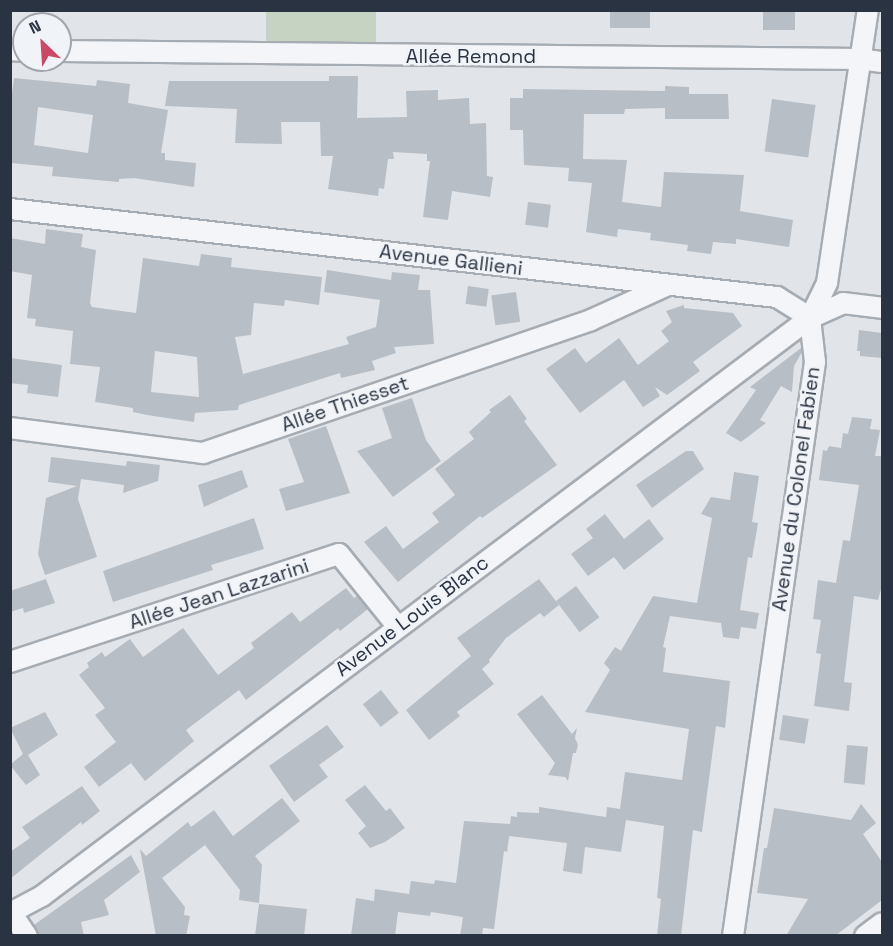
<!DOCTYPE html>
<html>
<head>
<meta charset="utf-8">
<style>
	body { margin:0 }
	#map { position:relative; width:893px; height:946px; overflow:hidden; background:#e1e5e9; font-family:"Space Grotesk",sans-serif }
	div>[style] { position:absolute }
	.green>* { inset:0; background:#c7d3c2; transform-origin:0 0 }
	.building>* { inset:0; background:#b8bec6; transform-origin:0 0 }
	.roads { filter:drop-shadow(2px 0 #a6acb3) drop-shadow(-2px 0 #a6acb3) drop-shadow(0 2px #a6acb3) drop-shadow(0 -2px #a6acb3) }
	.street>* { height:20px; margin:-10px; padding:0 10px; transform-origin:10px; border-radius:10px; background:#f4f5f8 }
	span { translate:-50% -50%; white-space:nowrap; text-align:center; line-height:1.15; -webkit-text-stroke:5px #f0f3f7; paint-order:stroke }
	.street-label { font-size:20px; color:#2a3341 }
	.frame { position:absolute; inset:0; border:12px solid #2a3341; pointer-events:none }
	.north { position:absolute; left:12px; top:12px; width:60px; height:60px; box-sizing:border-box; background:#f0f3f7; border:2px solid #a1a6ae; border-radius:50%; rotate:335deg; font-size:16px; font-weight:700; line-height:24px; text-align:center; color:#2a3341 }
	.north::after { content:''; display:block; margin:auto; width:21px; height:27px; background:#cc4864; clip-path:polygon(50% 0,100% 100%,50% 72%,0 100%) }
</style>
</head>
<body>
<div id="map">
	<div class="green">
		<i style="left:266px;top:11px;width:110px;height:43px"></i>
	</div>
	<div class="building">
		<i style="left:610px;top:10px;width:40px;height:18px"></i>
		<i style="left:763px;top:10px;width:32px;height:20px"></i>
		<i style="clip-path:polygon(329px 76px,358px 76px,357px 118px,407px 117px,406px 91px,438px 90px,438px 100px,469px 98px,470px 124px,486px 123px,487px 176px,493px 177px,490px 197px,452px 191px,448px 220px,423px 217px,430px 161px,427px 161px,427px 154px,393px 152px,394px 159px,388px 159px,384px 189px,379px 188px,378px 196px,328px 189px,333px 156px,321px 156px,320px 122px,281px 122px,282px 144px,235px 143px,237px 109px,165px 106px,169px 81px,329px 81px)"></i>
		<i style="clip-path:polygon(evenodd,14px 78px,96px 86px,97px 80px,130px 84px,128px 103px,168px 110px,161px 153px,165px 153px,165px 160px,196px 163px,194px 187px,134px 178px,119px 179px,119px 182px,52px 176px,53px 167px,11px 163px,10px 109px,14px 78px,38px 107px,93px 115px,88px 153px,34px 145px,38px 107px)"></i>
		<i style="clip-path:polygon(665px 86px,689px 87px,689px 94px,728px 94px,729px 119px,665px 119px,665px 108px,625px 109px,624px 114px,584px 114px,583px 159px,627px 160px,622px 202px,661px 207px,664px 172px,744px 175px,740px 211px,793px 220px,789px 247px,736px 239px,736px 244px,713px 242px,711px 254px,687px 251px,688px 245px,650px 240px,651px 233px,618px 229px,617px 237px,586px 232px,592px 183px,568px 181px,569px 168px,524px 165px,523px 130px,510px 130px,510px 98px,523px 98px,523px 89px,665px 91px)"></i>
		<i style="left:772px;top:99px;width:44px;height:53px;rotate:8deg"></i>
		<i style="left:528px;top:202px;width:23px;height:23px;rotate:7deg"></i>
		<i style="clip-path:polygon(evenodd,46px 229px,83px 234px,81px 247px,96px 250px,90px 303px,92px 307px,136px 313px,143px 258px,199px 266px,201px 254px,232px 258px,231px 267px,322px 277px,319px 305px,285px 300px,284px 306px,254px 303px,251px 335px,235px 337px,243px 374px,349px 344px,346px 337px,376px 327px,380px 300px,324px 292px,327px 270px,391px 280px,392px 272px,420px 275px,418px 290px,430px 290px,434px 344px,394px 347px,396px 353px,372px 361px,375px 370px,341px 378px,340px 373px,239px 405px,238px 410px,195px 413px,194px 422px,147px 415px,133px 412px,133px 408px,95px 402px,100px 367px,70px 364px,73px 331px,35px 326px,36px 319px,27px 318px,32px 275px,10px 271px,10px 238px,45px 244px,46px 229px,155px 351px,197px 357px,199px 397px,151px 392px,155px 351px)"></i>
		<i style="left:468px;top:286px;width:21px;height:18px;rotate:8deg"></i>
		<i style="left:516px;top:292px;width:30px;height:25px;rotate:82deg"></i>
		<i style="clip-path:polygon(684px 305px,684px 308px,733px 313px,742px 326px,693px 362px,700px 371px,667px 395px,655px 387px,660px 396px,643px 407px,624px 380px,580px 413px,546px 369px,575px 348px,586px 363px,619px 338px,638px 365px,669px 341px,661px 331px,672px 322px,666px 311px)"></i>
		<i style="clip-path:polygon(859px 330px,882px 333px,882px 358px,860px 356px,860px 351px,857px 351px)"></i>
		<i style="clip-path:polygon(801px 348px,802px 352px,794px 366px,792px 392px,781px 386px,760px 420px,766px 423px,741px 442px,726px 433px,756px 390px,750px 387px)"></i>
		<i style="clip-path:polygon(10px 358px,62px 365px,58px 397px,27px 393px,28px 385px,10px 383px)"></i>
		<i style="clip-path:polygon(510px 395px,527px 419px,524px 421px,557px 465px,482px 518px,480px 516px,398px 582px,364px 542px,386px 526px,403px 549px,439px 522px,432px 513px,455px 495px,435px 469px,474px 439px,469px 432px,491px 412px,489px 410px)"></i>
		<i style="clip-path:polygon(412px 398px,426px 440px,441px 461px,393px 497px,357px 451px,392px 438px,382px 408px)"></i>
		<i style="clip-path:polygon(852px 417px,872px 419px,870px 429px,880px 430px,875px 456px,882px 456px,882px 586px,878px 600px,854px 596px,844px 682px,852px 683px,849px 711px,814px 706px,821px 654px,816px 653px,821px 620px,813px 619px,818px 580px,836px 583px,843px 540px,850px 541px,859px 485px,819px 480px,823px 450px,827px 451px,829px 446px,841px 448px,843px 433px,848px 434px)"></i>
		<i style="clip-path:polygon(326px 426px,350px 493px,286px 511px,279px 489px,304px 482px,288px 439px)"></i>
		<i style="clip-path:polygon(686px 451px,693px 451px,704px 469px,652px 508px,636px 485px)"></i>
		<i style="clip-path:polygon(51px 457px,126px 466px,127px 461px,160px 465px,158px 481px,123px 493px,124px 485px,81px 479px,78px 499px,97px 557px,45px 575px,38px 554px,46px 498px,77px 486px,48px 482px)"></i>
		<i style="clip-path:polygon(242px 470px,248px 487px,204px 507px,198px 485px)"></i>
		<i style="clip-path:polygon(734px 472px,759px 476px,752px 522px,758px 523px,752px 558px,748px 557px,740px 610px,759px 613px,756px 629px,741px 627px,739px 639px,723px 637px,721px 623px,670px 616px,663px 647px,666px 648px,663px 672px,730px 681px,725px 728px,716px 726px,702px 832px,693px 830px,681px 936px,657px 936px,661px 899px,657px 898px,664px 826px,626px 820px,621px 852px,585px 847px,582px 874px,563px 871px,567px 843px,509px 836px,510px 830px,507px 852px,504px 851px,494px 929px,483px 928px,482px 936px,460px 936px,463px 917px,431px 912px,430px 916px,398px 912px,395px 936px,351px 936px,356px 898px,374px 901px,375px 889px,409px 894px,411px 881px,434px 884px,435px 880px,456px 883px,464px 821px,510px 824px,511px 816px,517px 817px,517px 812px,539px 813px,539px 807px,606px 817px,607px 807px,620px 809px,625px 772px,682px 780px,689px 729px,585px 712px,610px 670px,604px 663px,615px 647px,621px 651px,653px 596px,697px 603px,712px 518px,701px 514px,711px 497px,730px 500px)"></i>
		<i style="clip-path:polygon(605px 514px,624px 539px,649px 519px,664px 539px,624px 570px,614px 557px,588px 576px,571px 554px,593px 538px,586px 529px)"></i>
		<i style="clip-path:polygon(254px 518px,264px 549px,211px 565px,213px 570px,113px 602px,103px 571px)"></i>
		<i style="clip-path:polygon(46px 579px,55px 603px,24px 613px,23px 608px,10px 612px,10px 591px)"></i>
		<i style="clip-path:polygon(539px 579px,559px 605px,544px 617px,540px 613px,506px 638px,489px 660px,490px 662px,482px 669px,494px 684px,457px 712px,460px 716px,429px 740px,406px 710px,471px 656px,457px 638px)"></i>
		<i style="left:576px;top:586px;width:39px;height:25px;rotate:53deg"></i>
		<i style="clip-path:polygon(346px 588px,354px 598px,357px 596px,368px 609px,340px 631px,338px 628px,246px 700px,239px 690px,186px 730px,194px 741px,145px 781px,131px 763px,99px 787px,84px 767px,116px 742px,95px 715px,105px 708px,79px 675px,89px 667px,87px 663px,102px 652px,105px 657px,130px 639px,143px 657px,183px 628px,218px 675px,254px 648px,251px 643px,292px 612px,300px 622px)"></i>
		<i style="left:381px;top:690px;width:29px;height:23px;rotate:52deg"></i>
		<i style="clip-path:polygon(542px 695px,572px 734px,577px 728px,575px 738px,578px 745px,576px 753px,573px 753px,568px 781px,565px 777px,548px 775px,555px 763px,517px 714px)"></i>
		<i style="clip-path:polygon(45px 712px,58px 735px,28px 755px,40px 775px,26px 785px,10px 765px,23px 754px,10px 728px)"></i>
		<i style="left:783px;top:715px;width:26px;height:25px;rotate:9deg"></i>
		<i style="clip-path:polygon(327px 725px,344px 747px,319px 765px,328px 777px,294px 802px,269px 766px)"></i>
		<i style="left:847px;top:745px;width:21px;height:38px;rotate:5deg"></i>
		<i style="clip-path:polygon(365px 785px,386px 811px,390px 808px,405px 828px,385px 842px,370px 848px,358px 833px,366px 826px,345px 800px)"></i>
		<i style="clip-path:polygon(82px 786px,100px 811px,82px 825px,81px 822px,10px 879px,10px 852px,30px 838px,22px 827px)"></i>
		<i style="clip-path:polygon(282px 798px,300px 821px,255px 856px,262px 865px,259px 903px,239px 900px,240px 890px,205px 845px,162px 878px,185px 907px,184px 915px,190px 916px,186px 936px,156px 936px,140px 849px,146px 856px,188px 822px,191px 827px,214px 810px,233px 836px)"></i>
		<i style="clip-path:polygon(861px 804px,876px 823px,863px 834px,882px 862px,882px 900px,835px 936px,786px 936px,808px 899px,757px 893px,764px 848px,767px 848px,774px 808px,851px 820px)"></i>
		<i style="clip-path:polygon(131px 855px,140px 872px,104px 900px,109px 915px,81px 922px,84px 936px,39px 936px,34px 925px)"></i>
		<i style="clip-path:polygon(259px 904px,307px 909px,304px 936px,255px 936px)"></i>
	</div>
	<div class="roads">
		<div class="street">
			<i style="left:10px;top:50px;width:14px;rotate:4deg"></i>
			<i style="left:60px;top:51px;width:800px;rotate:0.57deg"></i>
			<i style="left:860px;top:59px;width:22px;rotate:8deg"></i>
			<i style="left:10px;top:209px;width:772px;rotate:6.55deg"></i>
			<i style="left:777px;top:297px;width:39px;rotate:32deg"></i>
			<i style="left:10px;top:428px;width:195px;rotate:7.4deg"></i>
			<i style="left:203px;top:453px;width:410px;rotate:-18.9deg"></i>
			<i style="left:591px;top:320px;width:85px;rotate:-24.4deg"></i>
			<i style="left:10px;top:662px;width:346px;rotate:-18.2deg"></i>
			<i style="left:339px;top:554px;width:94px;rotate:51.1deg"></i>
			<i style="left:10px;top:911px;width:30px;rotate:56deg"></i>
			<i style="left:12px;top:912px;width:34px;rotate:-28deg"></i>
			<i style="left:42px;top:896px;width:961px;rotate:-36.97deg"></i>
			<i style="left:810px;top:318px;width:36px;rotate:-24deg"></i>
			<i style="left:843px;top:303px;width:39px;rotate:7deg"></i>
			<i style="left:733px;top:936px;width:580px;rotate:-81.87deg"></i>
			<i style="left:815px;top:362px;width:44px;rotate:-96.5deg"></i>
			<i style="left:810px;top:318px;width:39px;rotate:-64deg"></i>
			<i style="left:827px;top:283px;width:276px;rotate:-81.5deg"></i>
			<i style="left:865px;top:936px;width:21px;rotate:-37deg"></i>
		</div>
	</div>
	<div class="street-label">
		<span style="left:471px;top:56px">Allée Remond</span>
		<span style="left:451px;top:260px;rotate:7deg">Avenue Gallieni</span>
		<span style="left:345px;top:404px;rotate:-19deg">Allée Thiesset</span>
		<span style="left:796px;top:489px;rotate:-82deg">Avenue du Colonel Fabien</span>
		<span style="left:219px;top:594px;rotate:-18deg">Allée Jean Lazzarini</span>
		<span style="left:412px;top:616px;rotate:-37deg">Avenue Louis Blanc</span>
	</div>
	<div class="frame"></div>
	<div class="north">N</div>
</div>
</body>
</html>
